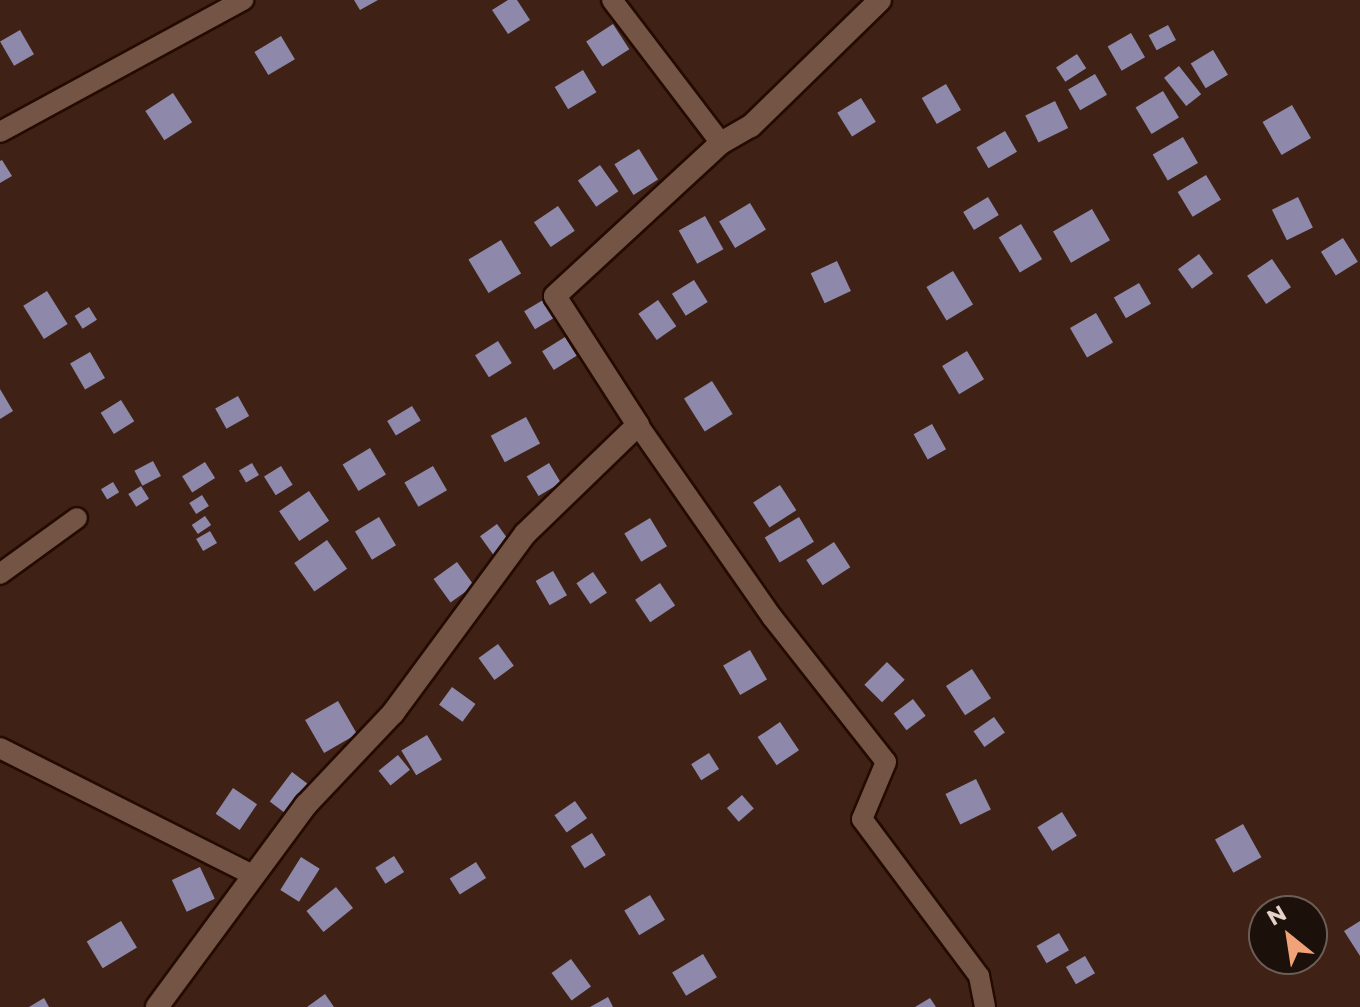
<!DOCTYPE html>
<html>
<head>
<meta charset="utf-8">
<style>
	body { margin:0 }
	#map { position:relative; width:1360px; height:1007px; overflow:hidden; background:#3f2215; font-family:Montserrat,sans-serif }
	div>[style] { position:absolute }
	.building>* { inset:0; background:#8e89aa; transform-origin:0 0 }
	.roads { filter:drop-shadow(2px 0 #240b01) drop-shadow(-2px 0 #240b01) drop-shadow(0 2px #240b01) drop-shadow(0 -2px #240b01) }
	.minor>* { height:20px; margin:-10px; padding:0 10px; transform-origin:10px; border-radius:10px; background:#745445 }
	.tertiary>* { height:22px; margin:-11px; padding:0 11px; transform-origin:11px; border-radius:11px; background:#745445 }
	span { translate:-50% -50%; white-space:nowrap; text-align:center; line-height:1.15; -webkit-text-stroke:8px #1c100a; paint-order:stroke }
	.north { position:absolute; left:1248px; top:895px; width:80px; height:80px; box-sizing:border-box; background:#1c100a; border:2px solid #6c5e56; border-radius:50%; rotate:330deg; font-size:22px; font-weight:700; line-height:32px; text-align:center; color:#e5d2c9 }
	.north::after { content:''; display:block; margin:auto; width:28px; height:36px; background:#f0a279; clip-path:polygon(50% 0,100% 100%,50% 72%,0 100%) }
</style>
</head>
<body>
<div id="map">
	<div class="building">
		<i style="clip-path:polygon(354px 0,378px 0,360px 10px)"></i>
		<i style="clip-path:polygon(508px 0,517px 0,530px 20px,508px 34px,492px 10px)"></i>
		<i style="left:613px;top:24px;width:30px;height:32px;rotate:57deg"></i>
		<i style="left:1168px;top:25px;width:17px;height:22px;rotate:62deg"></i>
		<i style="left:20px;top:30px;width:28px;height:23px;rotate:60deg"></i>
		<i style="left:1131px;top:33px;width:28px;height:27px;rotate:60deg"></i>
		<i style="left:281px;top:36px;width:27px;height:31px;rotate:59deg"></i>
		<i style="left:1213px;top:50px;width:29px;height:26px;rotate:59deg"></i>
		<i style="left:1077px;top:54px;width:17px;height:25px;rotate:57deg"></i>
		<i style="left:1179px;top:66px;width:36px;height:19px;rotate:52deg"></i>
		<i style="left:583px;top:70px;width:26px;height:33px;rotate:59deg"></i>
		<i style="left:1095px;top:74px;width:24px;height:31px;rotate:60deg"></i>
		<i style="left:946px;top:84px;width:30px;height:28px;rotate:60deg"></i>
		<i style="left:1163px;top:91px;width:31px;height:32px;rotate:59deg"></i>
		<i style="left:173px;top:93px;width:35px;height:33px;rotate:57deg"></i>
		<i style="left:861px;top:98px;width:28px;height:28px;rotate:58deg"></i>
		<i style="left:1055px;top:101px;width:30px;height:33px;rotate:64deg"></i>
		<i style="left:1292px;top:105px;width:38px;height:34px;rotate:60deg"></i>
		<i style="left:1005px;top:131px;width:24px;height:33px;rotate:60deg"></i>
		<i style="left:1183px;top:137px;width:30px;height:35px;rotate:60deg"></i>
		<i style="left:639px;top:149px;width:36px;height:29px;rotate:58deg"></i>
		<i style="clip-path:polygon(2px 160px,12px 176px,0 183px,0 161px)"></i>
		<i style="left:600px;top:165px;width:32px;height:27px;rotate:55deg"></i>
		<i style="left:1206px;top:175px;width:29px;height:33px;rotate:59deg"></i>
		<i style="left:988px;top:197px;width:21px;height:29px;rotate:59deg"></i>
		<i style="left:1298px;top:197px;width:34px;height:29px;rotate:64deg"></i>
		<i style="left:750px;top:203px;width:31px;height:36px;rotate:59deg"></i>
		<i style="left:558px;top:206px;width:30px;height:29px;rotate:56deg"></i>
		<i style="left:1092px;top:209px;width:36px;height:45px;rotate:60deg"></i>
		<i style="left:705px;top:216px;width:38px;height:30px;rotate:61deg"></i>
		<i style="left:1021px;top:224px;width:41px;height:26px;rotate:59deg"></i>
		<i style="left:1343px;top:238px;width:28px;height:26px;rotate:58deg"></i>
		<i style="left:501px;top:240px;width:39px;height:38px;rotate:59deg"></i>
		<i style="left:1199px;top:254px;width:24px;height:26px;rotate:54deg"></i>
		<i style="left:1272px;top:259px;width:34px;height:30px;rotate:56deg"></i>
		<i style="left:837px;top:261px;width:33px;height:29px;rotate:65deg"></i>
		<i style="left:953px;top:271px;width:39px;height:31px;rotate:59deg"></i>
		<i style="left:694px;top:280px;width:26px;height:26px;rotate:58deg"></i>
		<i style="left:1139px;top:283px;width:24px;height:29px;rotate:60deg"></i>
		<i style="left:47px;top:291px;width:39px;height:28px;rotate:58deg"></i>
		<i style="left:543px;top:300px;width:21px;height:22px;rotate:59deg"></i>
		<i style="left:658px;top:300px;width:32px;height:24px;rotate:55deg"></i>
		<i style="left:89px;top:307px;width:15px;height:17px;rotate:58deg"></i>
		<i style="left:1096px;top:313px;width:34px;height:30px;rotate:60deg"></i>
		<i style="left:565px;top:337px;width:22px;height:27px;rotate:58deg"></i>
		<i style="left:498px;top:341px;width:26px;height:27px;rotate:58deg"></i>
		<i style="left:967px;top:351px;width:33px;height:29px;rotate:59deg"></i>
		<i style="left:90px;top:352px;width:30px;height:23px;rotate:60deg"></i>
		<i style="left:712px;top:381px;width:39px;height:33px;rotate:58deg"></i>
		<i style="clip-path:polygon(0 389px,13px 411px,0 419px)"></i>
		<i style="left:238px;top:396px;width:23px;height:26px;rotate:61deg"></i>
		<i style="left:121px;top:400px;width:25px;height:24px;rotate:58deg"></i>
		<i style="left:412px;top:406px;width:17px;height:29px;rotate:59deg"></i>
		<i style="left:526px;top:417px;width:30px;height:40px;rotate:62deg"></i>
		<i style="left:932px;top:424px;width:29px;height:21px;rotate:61deg"></i>
		<i style="left:370px;top:448px;width:31px;height:32px;rotate:59deg"></i>
		<i style="left:153px;top:461px;width:17px;height:21px;rotate:62deg"></i>
		<i style="left:205px;top:462px;width:19px;height:27px;rotate:58deg"></i>
		<i style="left:252px;top:463px;width:14px;height:15px;rotate:60deg"></i>
		<i style="left:549px;top:463px;width:23px;height:26px;rotate:59deg"></i>
		<i style="left:281px;top:466px;width:22px;height:20px;rotate:58deg"></i>
		<i style="left:433px;top:466px;width:28px;height:33px;rotate:60deg"></i>
		<i style="left:113px;top:482px;width:12px;height:14px;rotate:59deg"></i>
		<i style="left:780px;top:485px;width:30px;height:32px;rotate:57deg"></i>
		<i style="left:141px;top:486px;width:15px;height:15px;rotate:58deg"></i>
		<i style="left:309px;top:491px;width:36px;height:36px;rotate:56deg"></i>
		<i style="left:202px;top:495px;width:13px;height:15px;rotate:58deg"></i>
		<i style="left:205px;top:516px;width:11px;height:16px;rotate:56deg"></i>
		<i style="left:379px;top:517px;width:33px;height:28px;rotate:59deg"></i>
		<i style="left:799px;top:517px;width:29px;height:40px;rotate:59deg"></i>
		<i style="left:650px;top:518px;width:33px;height:30px;rotate:59deg"></i>
		<i style="left:497px;top:524px;width:24px;height:21px;rotate:54deg"></i>
		<i style="left:210px;top:531px;width:14px;height:16px;rotate:60deg"></i>
		<i style="left:327px;top:540px;width:35px;height:40px;rotate:55deg"></i>
		<i style="left:834px;top:542px;width:30px;height:33px;rotate:57deg"></i>
		<i style="left:457px;top:562px;width:29px;height:29px;rotate:54deg"></i>
		<i style="left:553px;top:571px;width:28px;height:20px;rotate:60deg"></i>
		<i style="left:593px;top:572px;width:25px;height:20px;rotate:56deg"></i>
		<i style="left:660px;top:583px;width:27px;height:30px;rotate:56deg"></i>
		<i style="left:498px;top:644px;width:27px;height:24px;rotate:54deg"></i>
		<i style="left:750px;top:650px;width:34px;height:31px;rotate:60deg"></i>
		<i style="left:887px;top:662px;width:25px;height:32px;rotate:45deg"></i>
		<i style="left:972px;top:669px;width:35px;height:31px;rotate:57deg"></i>
		<i style="left:452px;top:687px;width:29px;height:22px;rotate:36deg"></i>
		<i style="left:913px;top:699px;width:21px;height:24px;rotate:53deg"></i>
		<i style="left:338px;top:701px;width:38px;height:38px;rotate:60deg"></i>
		<i style="left:994px;top:717px;width:19px;height:25px;rotate:55deg"></i>
		<i style="left:780px;top:722px;width:34px;height:27px;rotate:56deg"></i>
		<i style="left:427px;top:735px;width:29px;height:30px;rotate:59deg"></i>
		<i style="left:709px;top:753px;width:19px;height:21px;rotate:58deg"></i>
		<i style="left:398px;top:755px;width:19px;height:25px;rotate:51deg"></i>
		<i style="left:292px;top:772px;width:26px;height:37px;rotate:37deg"></i>
		<i style="left:976px;top:779px;width:34px;height:34px;rotate:64deg"></i>
		<i style="left:233px;top:788px;width:29px;height:31px;rotate:34deg"></i>
		<i style="left:742px;top:795px;width:18px;height:20px;rotate:49deg"></i>
		<i style="left:575px;top:801px;width:21px;height:25px;rotate:55deg"></i>
		<i style="left:1062px;top:812px;width:28px;height:29px;rotate:58deg"></i>
		<i style="left:1243px;top:824px;width:38px;height:32px;rotate:61deg"></i>
		<i style="left:592px;top:833px;width:26px;height:25px;rotate:58deg"></i>
		<i style="left:394px;top:856px;width:19px;height:22px;rotate:58deg"></i>
		<i style="left:301px;top:857px;width:22px;height:39px;rotate:32deg"></i>
		<i style="left:476px;top:862px;width:19px;height:31px;rotate:58deg"></i>
		<i style="left:200px;top:867px;width:35px;height:31px;rotate:65deg"></i>
		<i style="left:336px;top:887px;width:27px;height:38px;rotate:51deg"></i>
		<i style="left:650px;top:895px;width:29px;height:30px;rotate:59deg"></i>
		<i style="left:121px;top:921px;width:31px;height:40px;rotate:59deg"></i>
		<i style="clip-path:polygon(1360px 921px,1360px 956px,1344px 931px)"></i>
		<i style="left:1059px;top:933px;width:20px;height:26px;rotate:60deg"></i>
		<i style="left:703px;top:954px;width:27px;height:36px;rotate:59deg"></i>
		<i style="left:1085px;top:956px;width:20px;height:22px;rotate:60deg"></i>
		<i style="left:571px;top:959px;width:34px;height:24px;rotate:54deg"></i>
		<i style="clip-path:polygon(325px 994px,334px 1007px,307px 1007px)"></i>
		<i style="clip-path:polygon(608px 997px,613px 1007px,590px 1007px)"></i>
		<i style="clip-path:polygon(44px 998px,49px 1007px,29px 1007px)"></i>
		<i style="clip-path:polygon(930px 998px,936px 1007px,915px 1007px)"></i>
	</div>
	<div class="roads">
		<div class="minor">
			<i style="left:612px;top:0;width:180px;rotate:52.7deg"></i>
			<i style="left:0;top:132px;width:277px;rotate:-28.5deg"></i>
			<i style="left:638px;top:425px;width:234px;rotate:55.1deg"></i>
			<i style="left:772px;top:617px;width:184px;rotate:51.8deg"></i>
			<i style="left:886px;top:762px;width:62px;rotate:112.8deg"></i>
			<i style="left:862px;top:819px;width:196px;rotate:53.3deg"></i>
			<i style="left:979px;top:976px;width:32px;rotate:79deg"></i>
			<i style="left:0;top:574px;width:95px;rotate:-36deg"></i>
			<i style="left:0;top:748px;width:283px;rotate:26.7deg"></i>
		</div>
		<div class="tertiary">
			<i style="left:157px;top:1007px;width:251px;rotate:-53.6deg"></i>
			<i style="left:306px;top:805px;width:127px;rotate:-46.6deg"></i>
			<i style="left:393px;top:713px;width:222px;rotate:-53.6deg"></i>
			<i style="left:525px;top:534px;width:157px;rotate:-44deg"></i>
			<i style="left:638px;top:425px;width:153px;rotate:-122.8deg"></i>
			<i style="left:555px;top:296px;width:226px;rotate:-42.7deg"></i>
			<i style="left:721px;top:143px;width:34px;rotate:-30deg"></i>
			<i style="left:751px;top:126px;width:180px;rotate:-44.3deg"></i>
		</div>
	</div>
	<div class="north">N</div>
</div>
</body>
</html>
